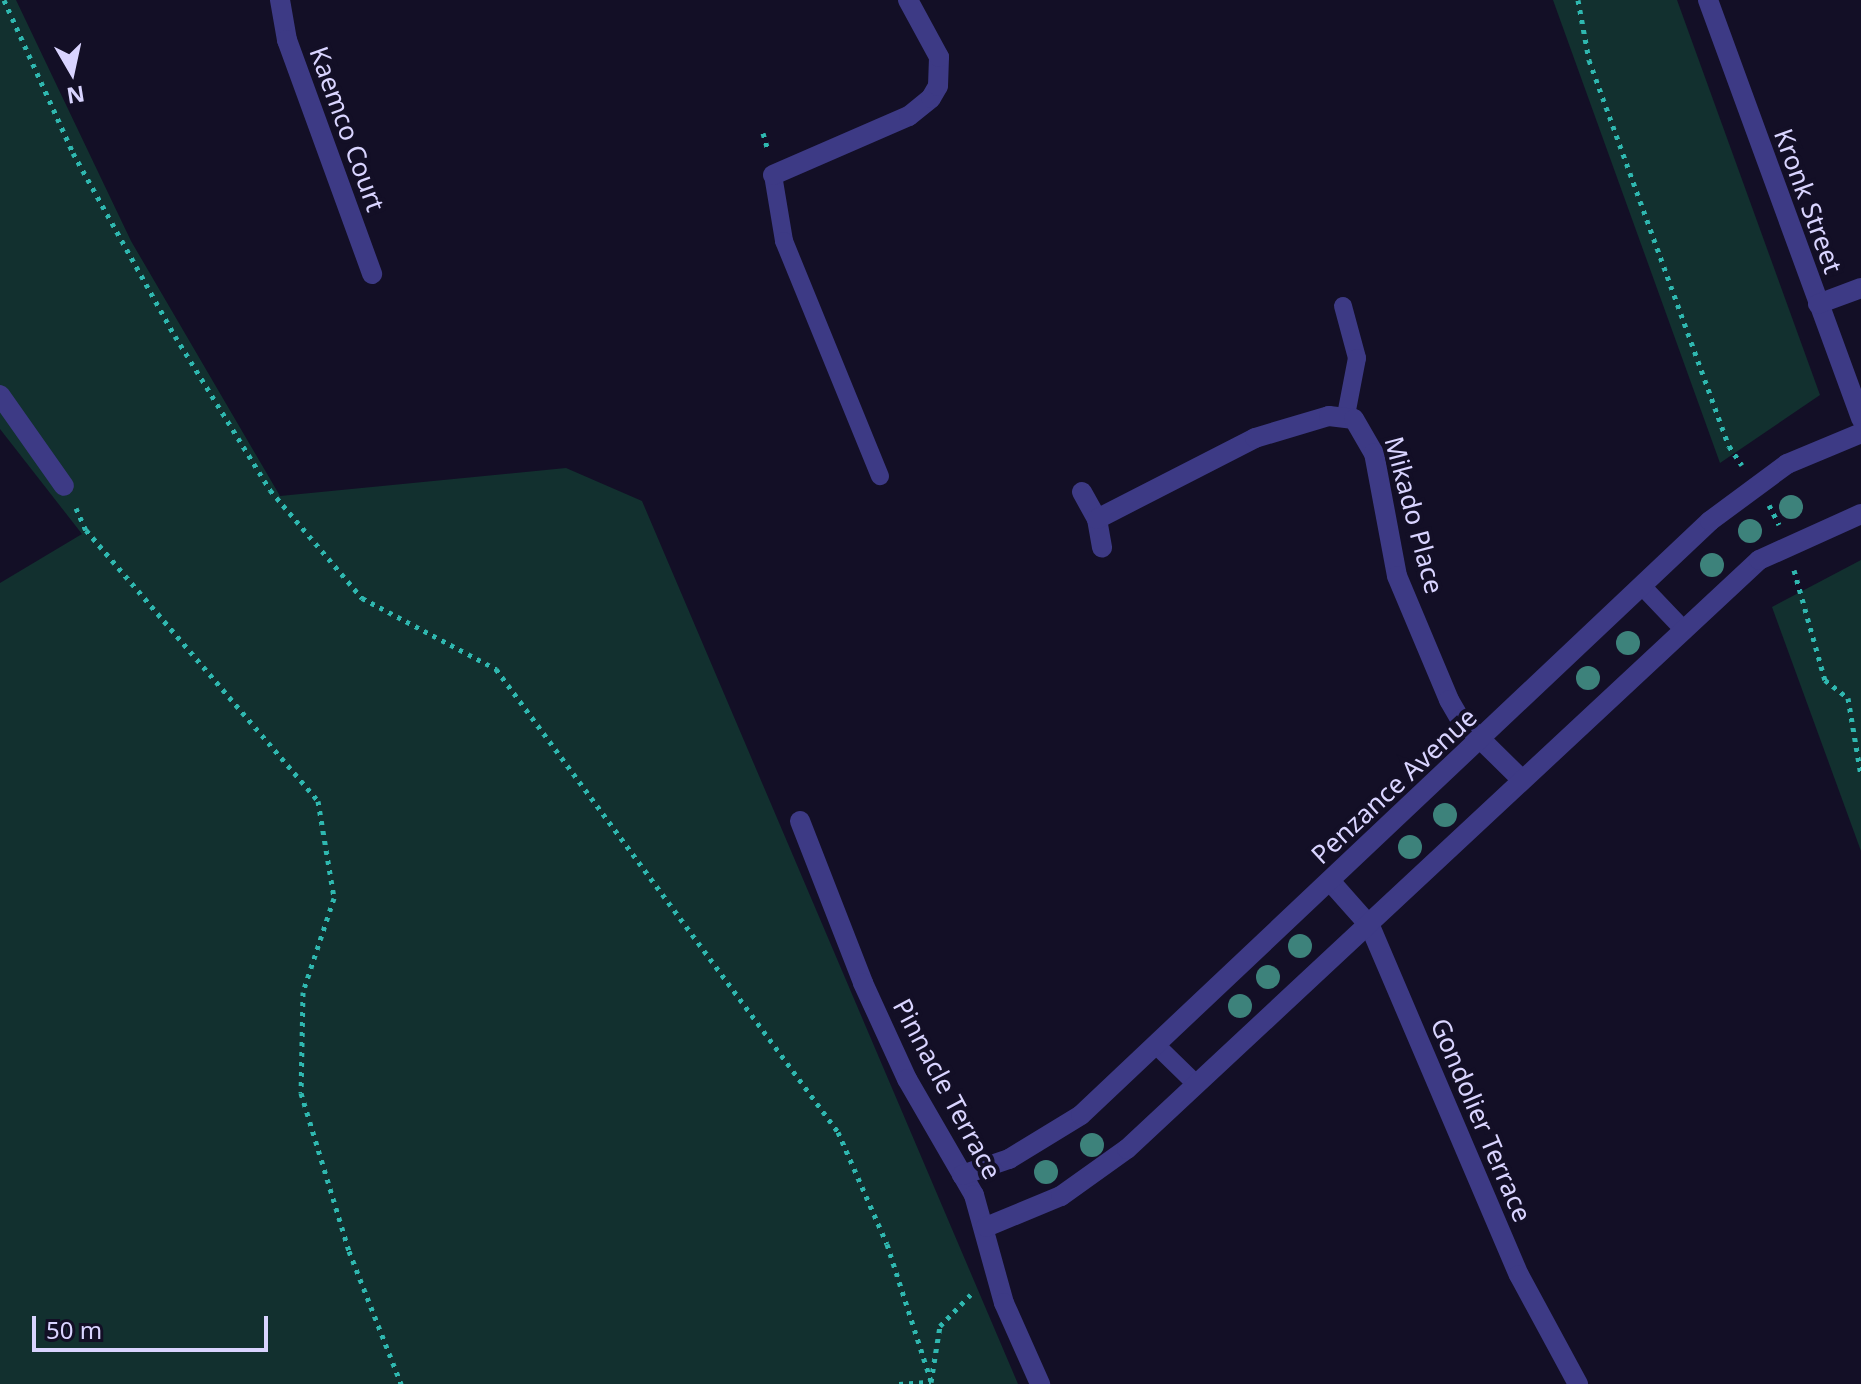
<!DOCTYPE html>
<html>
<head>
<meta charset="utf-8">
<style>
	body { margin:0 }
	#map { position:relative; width:1861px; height:1384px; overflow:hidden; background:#130f26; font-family:"Noto Sans",sans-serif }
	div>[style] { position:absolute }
	.green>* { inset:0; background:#12302f }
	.path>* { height:5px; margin-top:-2.5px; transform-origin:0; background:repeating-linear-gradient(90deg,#2fb8b0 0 4px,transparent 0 10px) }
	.lane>* { height:18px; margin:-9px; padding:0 9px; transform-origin:9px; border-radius:9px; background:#3d3a85 }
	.street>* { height:20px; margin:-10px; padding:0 10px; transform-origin:10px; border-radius:10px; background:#3d3a85 }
	.trees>* { width:24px; height:24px; margin:-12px; border-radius:50%; background:#3d827b }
	span { translate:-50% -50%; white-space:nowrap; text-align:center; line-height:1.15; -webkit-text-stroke:8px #130f26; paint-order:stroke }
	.street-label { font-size:26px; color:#d9d4ff }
	.north { position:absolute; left:32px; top:32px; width:80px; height:80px; -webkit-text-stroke:6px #130f26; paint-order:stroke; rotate:171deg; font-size:22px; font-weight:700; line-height:32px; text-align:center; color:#d9d4ff }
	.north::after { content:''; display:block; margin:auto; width:28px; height:36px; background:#d9d4ff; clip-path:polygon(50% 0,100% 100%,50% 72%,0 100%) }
	.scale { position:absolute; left:32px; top:1316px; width:236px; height:36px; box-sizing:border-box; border:4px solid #d9d4ff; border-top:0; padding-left:10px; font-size:24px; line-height:28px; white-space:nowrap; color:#d9d4ff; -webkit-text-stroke:6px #130f26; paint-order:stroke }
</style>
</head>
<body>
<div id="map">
	<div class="green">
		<i style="clip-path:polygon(0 0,16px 0,131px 241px,280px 496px,566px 468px,642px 501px,1018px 1384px,0 1384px,0 583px,82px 534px,0 429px)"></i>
		<i style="clip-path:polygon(1553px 0,1677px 0,1820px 395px,1720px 463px)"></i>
		<i style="clip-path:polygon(1861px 560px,1861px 851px,1772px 607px)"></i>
	</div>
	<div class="path">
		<i style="left:4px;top:0;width:168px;rotate:65.7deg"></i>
		<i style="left:73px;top:153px;width:210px;rotate:60.9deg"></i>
		<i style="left:175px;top:336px;width:181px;rotate:58.3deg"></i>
		<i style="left:270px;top:490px;width:142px;rotate:49.6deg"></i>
		<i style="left:362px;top:598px;width:152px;rotate:27.9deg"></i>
		<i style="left:496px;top:669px;width:576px;rotate:53.55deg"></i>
		<i style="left:838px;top:1132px;width:122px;rotate:66.4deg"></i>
		<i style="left:887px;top:1244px;width:147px;rotate:72.2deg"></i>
		<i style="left:1578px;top:0;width:61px;rotate:79.6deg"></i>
		<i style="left:1589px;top:60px;width:411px;rotate:70.1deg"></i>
		<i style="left:1729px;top:446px;width:23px;rotate:56deg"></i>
		<i style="left:763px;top:133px;width:19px;rotate:74deg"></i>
		<i style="left:1769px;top:505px;width:22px;rotate:63deg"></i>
		<i style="left:76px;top:508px;width:24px;rotate:66deg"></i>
		<i style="left:86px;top:530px;width:357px;rotate:49.4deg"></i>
		<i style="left:318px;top:801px;width:98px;rotate:80.6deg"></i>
		<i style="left:334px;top:898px;width:99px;rotate:108.3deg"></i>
		<i style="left:303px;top:992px;width:101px;rotate:91.1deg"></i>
		<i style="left:301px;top:1093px;width:165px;rotate:73.1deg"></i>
		<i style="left:349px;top:1251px;width:143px;rotate:68.6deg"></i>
		<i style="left:1794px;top:570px;width:114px;rotate:74.3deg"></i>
		<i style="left:1825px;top:680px;width:29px;rotate:38deg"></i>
		<i style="left:1848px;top:698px;width:79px;rotate:80.5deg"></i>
		<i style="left:899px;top:1384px;width:32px;rotate:-4deg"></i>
		<i style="left:931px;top:1382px;width:57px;rotate:-80.9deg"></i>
		<i style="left:940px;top:1326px;width:49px;rotate:-45.8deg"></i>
	</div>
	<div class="lane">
		<i style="left:773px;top:175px;width:67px;rotate:80.5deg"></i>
		<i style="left:784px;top:241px;width:254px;rotate:67.8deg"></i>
		<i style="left:1343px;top:306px;width:54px;rotate:74.9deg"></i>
		<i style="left:1357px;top:358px;width:58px;rotate:100.9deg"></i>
		<i style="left:1642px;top:586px;width:59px;rotate:46.4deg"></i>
		<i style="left:1156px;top:1045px;width:57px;rotate:44.3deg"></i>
	</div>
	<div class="street">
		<i style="left:280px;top:0;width:41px;rotate:80.1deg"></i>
		<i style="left:287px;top:40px;width:249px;rotate:70deg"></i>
		<i style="left:1708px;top:0;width:446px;rotate:69.9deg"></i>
		<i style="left:773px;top:175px;width:148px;rotate:-23.5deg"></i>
		<i style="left:909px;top:116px;width:28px;rotate:-39deg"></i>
		<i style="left:931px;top:98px;width:14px;rotate:-60deg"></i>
		<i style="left:938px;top:86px;width:29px;rotate:-88deg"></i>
		<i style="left:939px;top:57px;width:65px;rotate:-118.5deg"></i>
		<i style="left:1818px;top:304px;width:46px;rotate:-20.4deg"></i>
		<i style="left:0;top:395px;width:111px;rotate:54.9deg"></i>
		<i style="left:1082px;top:492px;width:31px;rotate:61deg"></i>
		<i style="left:1097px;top:519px;width:29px;rotate:80deg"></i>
		<i style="left:1097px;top:519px;width:178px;rotate:-27.1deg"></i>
		<i style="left:1255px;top:438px;width:77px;rotate:-16.6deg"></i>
		<i style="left:1329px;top:416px;width:25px;rotate:7deg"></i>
		<i style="left:1354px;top:419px;width:39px;rotate:60deg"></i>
		<i style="left:1374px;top:453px;width:125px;rotate:79.4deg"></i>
		<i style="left:1397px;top:576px;width:134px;rotate:67.2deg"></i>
		<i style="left:1449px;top:700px;width:22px;rotate:60deg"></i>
		<i style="left:1460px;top:719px;width:86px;rotate:44.5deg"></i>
		<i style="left:800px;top:821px;width:174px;rotate:68.7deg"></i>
		<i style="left:863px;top:983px;width:106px;rotate:65.4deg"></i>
		<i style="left:907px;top:1079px;width:134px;rotate:60deg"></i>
		<i style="left:974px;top:1195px;width:112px;rotate:74.5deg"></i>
		<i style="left:1004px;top:1303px;width:89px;rotate:66deg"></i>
		<i style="left:1330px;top:881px;width:60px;rotate:48.4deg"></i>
		<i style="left:1370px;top:926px;width:379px;rotate:66.9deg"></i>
		<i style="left:1519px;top:1275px;width:124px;rotate:61.6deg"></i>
		<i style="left:962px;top:1175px;width:50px;rotate:-18.8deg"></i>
		<i style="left:1009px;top:1159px;width:84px;rotate:-31.4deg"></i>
		<i style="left:1081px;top:1115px;width:865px;rotate:-43.36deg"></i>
		<i style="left:1710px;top:521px;width:96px;rotate:-36.5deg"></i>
		<i style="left:1787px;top:464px;width:80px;rotate:-22.7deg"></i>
		<i style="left:986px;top:1227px;width:81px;rotate:-22.5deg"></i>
		<i style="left:1061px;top:1196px;width:81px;rotate:-35.5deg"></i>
		<i style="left:1127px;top:1149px;width:864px;rotate:-42.98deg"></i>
		<i style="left:1759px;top:560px;width:112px;rotate:-24.3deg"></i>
	</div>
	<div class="trees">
		<i style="left:1791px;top:507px"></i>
		<i style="left:1750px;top:531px"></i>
		<i style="left:1712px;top:565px"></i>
		<i style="left:1628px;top:643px"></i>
		<i style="left:1588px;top:678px"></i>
		<i style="left:1445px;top:815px"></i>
		<i style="left:1410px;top:847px"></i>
		<i style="left:1300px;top:946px"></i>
		<i style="left:1268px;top:977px"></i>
		<i style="left:1240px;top:1006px"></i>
		<i style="left:1092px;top:1145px"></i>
		<i style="left:1046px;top:1172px"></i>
	</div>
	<div class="street-label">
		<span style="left:347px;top:129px;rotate:70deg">Kaemco Court</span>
		<span style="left:1808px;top:201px;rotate:70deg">Kronk Street</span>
		<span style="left:1414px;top:515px;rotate:75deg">Mikado Place</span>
		<span style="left:1394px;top:786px;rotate:-43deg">Penzance Avenue</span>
		<span style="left:947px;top:1089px;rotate:62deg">Pinnacle Terrace</span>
		<span style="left:1481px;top:1120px;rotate:67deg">Gondolier Terrace</span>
	</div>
	<div class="north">N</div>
	<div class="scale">50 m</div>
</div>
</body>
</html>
